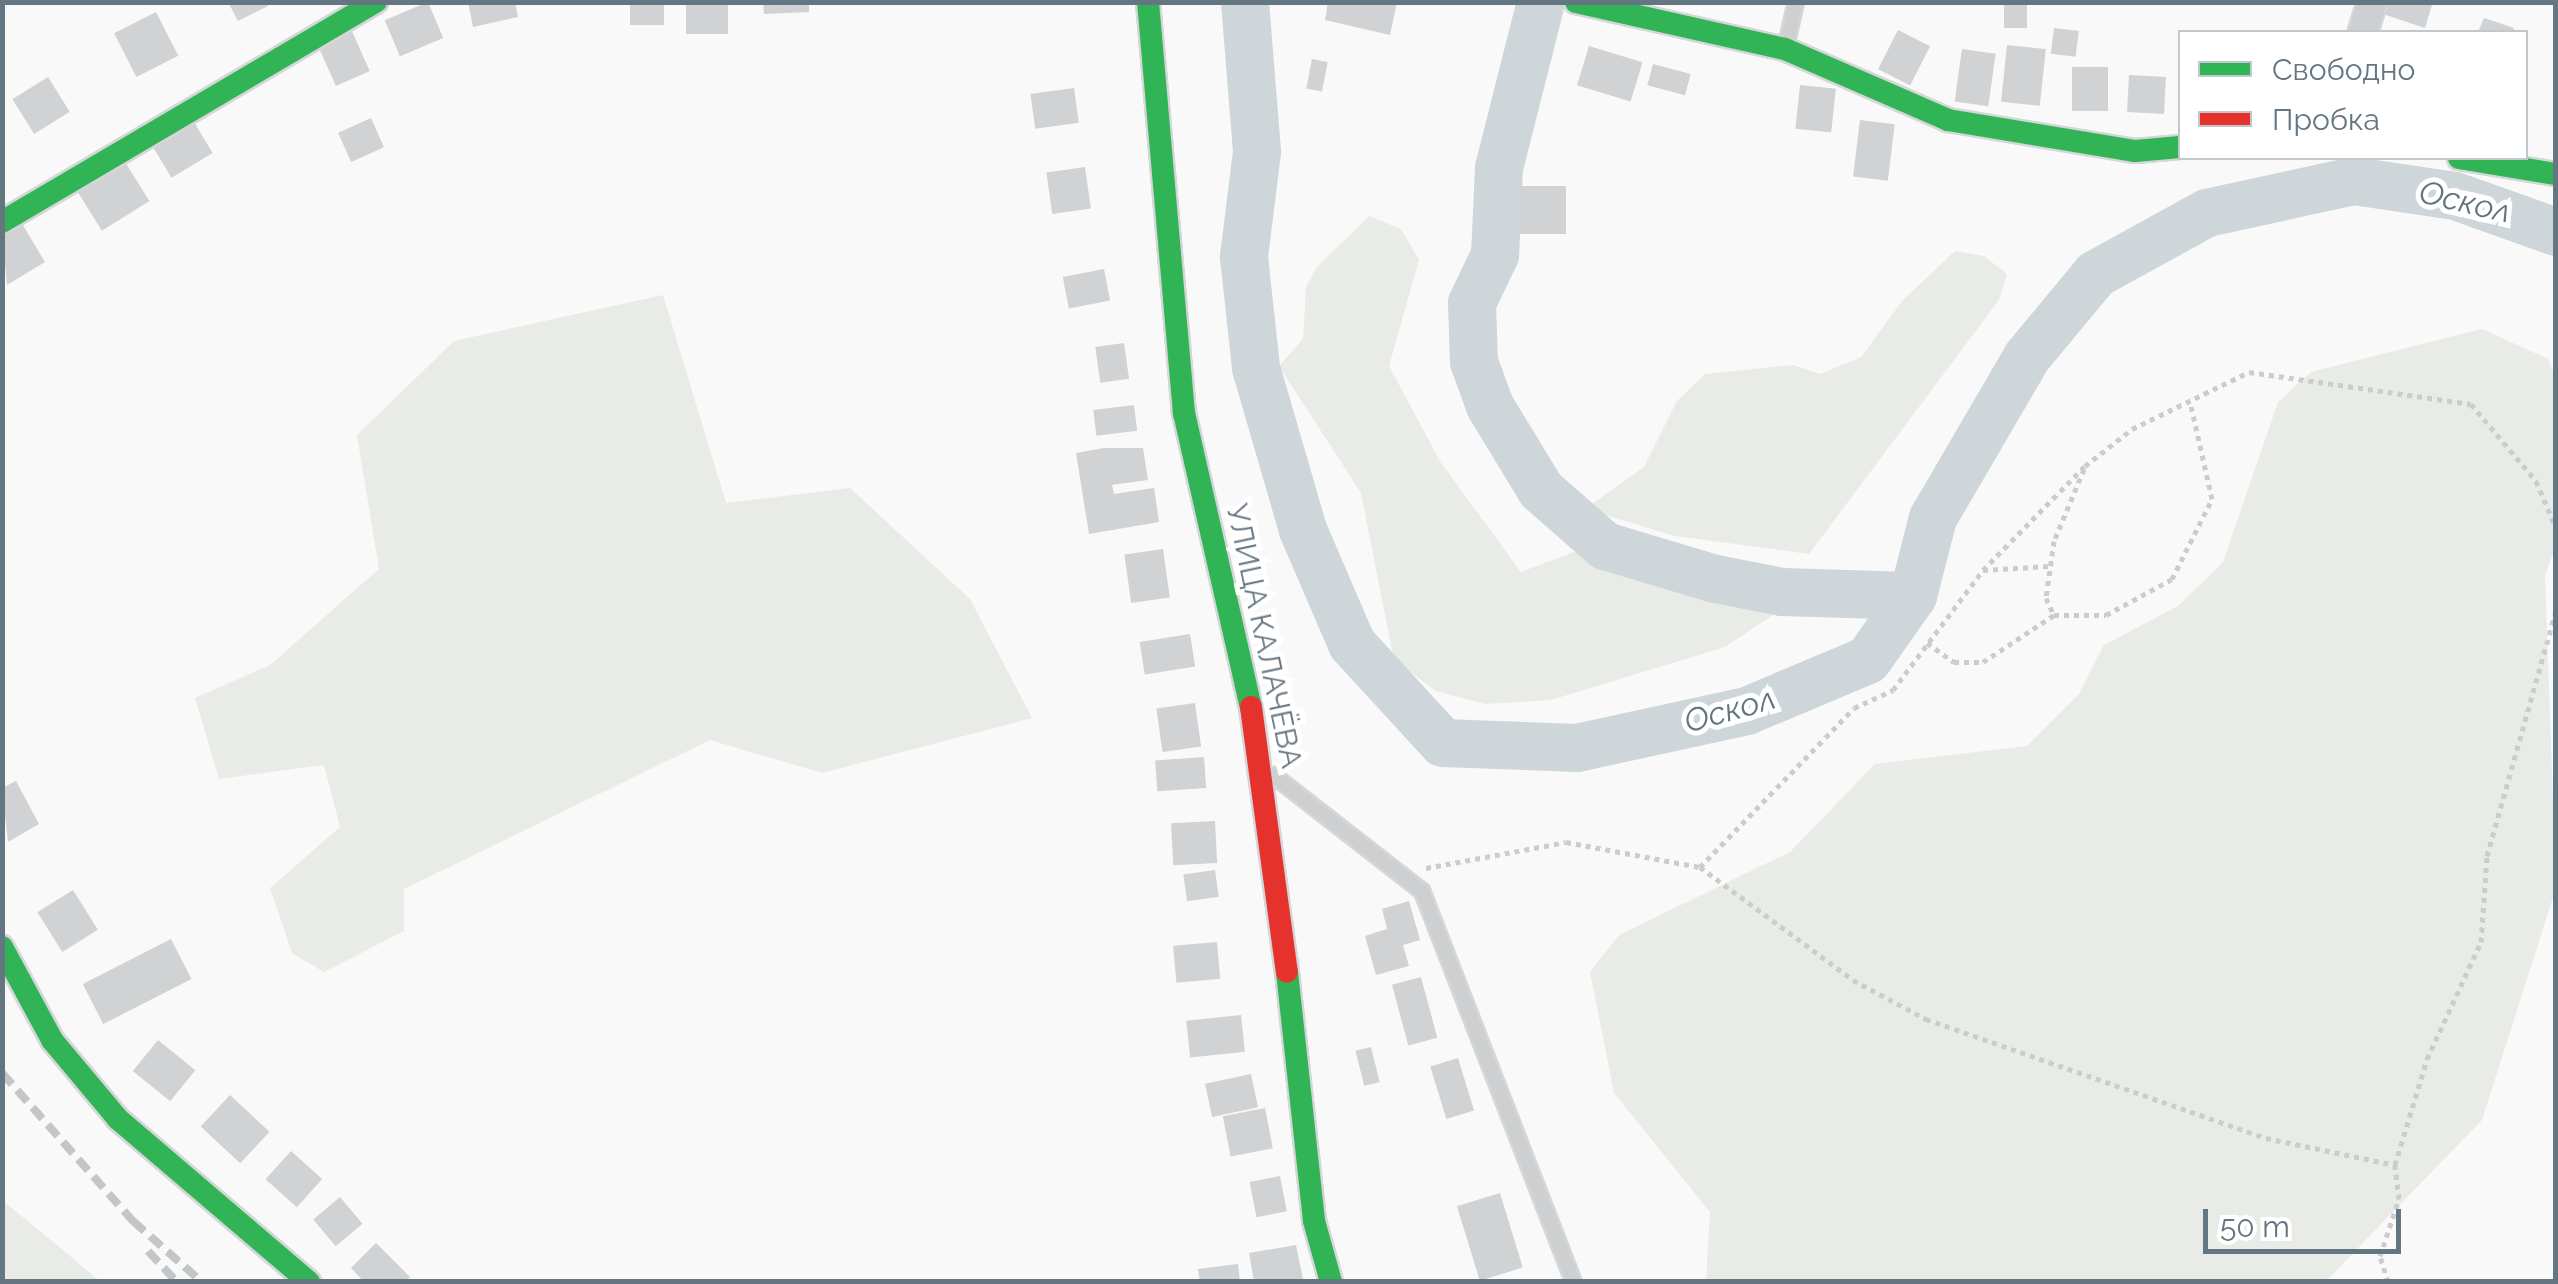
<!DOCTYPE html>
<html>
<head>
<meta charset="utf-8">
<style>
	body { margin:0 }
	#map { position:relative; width:2558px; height:1284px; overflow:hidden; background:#f9f9f9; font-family:Raleway,sans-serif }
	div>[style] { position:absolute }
	.green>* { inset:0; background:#e8ebe6 }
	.river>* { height:48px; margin:-24px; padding:0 24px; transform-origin:24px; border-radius:24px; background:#ced6d9 }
	.building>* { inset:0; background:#d0d2d3; transform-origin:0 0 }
	.path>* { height:5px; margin-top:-2.5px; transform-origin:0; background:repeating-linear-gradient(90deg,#cbcccd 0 5px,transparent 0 10px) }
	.roads { filter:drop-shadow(2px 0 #d5d6d7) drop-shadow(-2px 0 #d5d6d7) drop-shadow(0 2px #d5d6d7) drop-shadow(0 -2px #d5d6d7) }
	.lane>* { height:14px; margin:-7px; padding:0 7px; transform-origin:7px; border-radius:7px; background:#cecfd0 }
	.street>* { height:28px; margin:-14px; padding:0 14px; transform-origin:14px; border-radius:14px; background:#cecfd0 }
	.fast>* { height:22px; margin:-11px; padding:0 11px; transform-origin:11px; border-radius:11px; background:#30b455 }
	.jam>* { height:22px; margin:-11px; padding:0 11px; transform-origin:11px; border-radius:11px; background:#e5322d }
	.rail>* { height:8px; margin-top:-4px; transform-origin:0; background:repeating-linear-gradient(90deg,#c3c5c6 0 15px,transparent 0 23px) }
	span { translate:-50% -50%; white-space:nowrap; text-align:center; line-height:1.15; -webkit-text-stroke:10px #fff; paint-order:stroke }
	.street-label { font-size:30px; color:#657683 }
	.water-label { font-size:32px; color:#60757c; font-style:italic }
	.frame { position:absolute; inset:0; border:5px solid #657683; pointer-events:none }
	.legend { position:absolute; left:2178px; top:30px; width:350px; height:130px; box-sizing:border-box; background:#fff; border:2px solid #c1c8cd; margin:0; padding:12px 18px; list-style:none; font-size:30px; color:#657683 }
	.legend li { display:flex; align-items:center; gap:20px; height:50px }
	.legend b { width:50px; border:2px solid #c1c8cd }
	.scale { position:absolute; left:2203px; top:1209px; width:198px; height:45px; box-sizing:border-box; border:5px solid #657683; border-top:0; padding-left:12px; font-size:30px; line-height:35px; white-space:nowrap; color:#657683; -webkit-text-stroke:8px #fff; paint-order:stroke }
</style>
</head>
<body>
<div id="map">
	<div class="green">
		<i style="clip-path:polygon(1369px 216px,1401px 229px,1419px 260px,1389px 366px,1441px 463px,1521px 572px,1579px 550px,1670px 577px,1803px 595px,1725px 647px,1551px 700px,1485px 704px,1436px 691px,1394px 660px,1361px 493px,1279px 366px,1303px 339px,1306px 287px,1317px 267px)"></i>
		<i style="clip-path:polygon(1955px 251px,1984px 256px,2007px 274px,1999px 300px,1809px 554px,1675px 536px,1585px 509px,1644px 467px,1677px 401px,1705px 374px,1793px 365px,1820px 374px,1861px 357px,1903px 300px)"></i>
		<i style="clip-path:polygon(663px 295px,726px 503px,850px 488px,970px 599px,1032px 718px,822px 773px,710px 740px,404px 889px,404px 931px,324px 972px,292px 953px,270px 888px,340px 827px,324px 765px,219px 779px,195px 698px,270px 665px,379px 569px,357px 435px,454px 341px)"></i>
		<i style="clip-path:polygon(2482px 329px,2548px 359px,2555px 376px,2555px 548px,2545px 575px,2556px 888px,2482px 1120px,2326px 1281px,1706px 1281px,1710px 1212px,1614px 1093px,1590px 972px,1619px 935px,1790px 852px,1875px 764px,2027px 746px,2079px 694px,2104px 645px,2178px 606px,2223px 562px,2278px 402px,2311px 372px)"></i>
		<i style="clip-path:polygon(2px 1200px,41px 1232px,100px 1281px,3px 1281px)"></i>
	</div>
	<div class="river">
		<i style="left:1245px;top:2px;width:150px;rotate:85.4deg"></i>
		<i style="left:1257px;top:152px;width:106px;rotate:97.1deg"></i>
		<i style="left:1244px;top:257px;width:112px;rotate:83.8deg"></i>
		<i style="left:1256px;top:368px;width:169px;rotate:73.8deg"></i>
		<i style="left:1303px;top:530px;width:124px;rotate:66.7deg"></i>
		<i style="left:1352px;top:644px;width:134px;rotate:47.4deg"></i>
		<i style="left:1443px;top:743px;width:134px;rotate:2.1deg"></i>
		<i style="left:1577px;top:748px;width:174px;rotate:-12.3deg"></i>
		<i style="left:1747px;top:711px;width:131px;rotate:-22.9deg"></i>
		<i style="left:1868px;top:660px;width:78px;rotate:-54.9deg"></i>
		<i style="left:1913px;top:596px;width:81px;rotate:-75.6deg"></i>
		<i style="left:1933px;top:518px;width:186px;rotate:-59.7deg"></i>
		<i style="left:2027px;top:357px;width:108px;rotate:-50.3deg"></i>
		<i style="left:2096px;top:274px;width:127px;rotate:-28.8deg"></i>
		<i style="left:2207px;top:213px;width:150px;rotate:-12.3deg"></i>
		<i style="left:2354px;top:181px;width:102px;rotate:8.4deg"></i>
		<i style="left:2455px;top:196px;width:107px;rotate:19.6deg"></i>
		<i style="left:1541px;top:2px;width:171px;rotate:104.2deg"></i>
		<i style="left:1499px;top:168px;width:87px;rotate:92.6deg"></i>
		<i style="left:1495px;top:255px;width:53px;rotate:115.6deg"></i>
		<i style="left:1472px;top:303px;width:59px;rotate:88.1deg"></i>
		<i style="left:1474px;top:362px;width:47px;rotate:70deg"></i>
		<i style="left:1490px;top:406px;width:98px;rotate:58.7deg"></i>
		<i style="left:1541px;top:490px;width:85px;rotate:41.2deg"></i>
		<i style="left:1605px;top:546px;width:116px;rotate:16.6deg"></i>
		<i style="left:1716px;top:579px;width:67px;rotate:11.1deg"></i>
		<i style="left:1782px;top:592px;width:131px;rotate:1.7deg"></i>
	</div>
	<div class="building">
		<i style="clip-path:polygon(228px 2px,267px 2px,268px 6px,238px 21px)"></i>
		<i style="left:428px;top:2px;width:39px;height:47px;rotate:67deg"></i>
		<i style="clip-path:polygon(468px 2px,515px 2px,518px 17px,473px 27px)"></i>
		<i style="left:630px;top:2px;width:34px;height:23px"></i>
		<i style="left:686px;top:2px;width:42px;height:32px"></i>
		<i style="clip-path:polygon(763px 2px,809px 2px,809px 12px,764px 14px)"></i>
		<i style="clip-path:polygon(1328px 2px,1397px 2px,1390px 35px,1325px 20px)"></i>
		<i style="left:2004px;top:2px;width:23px;height:26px"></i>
		<i style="clip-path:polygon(2387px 2px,2433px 2px,2425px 28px,2383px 14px)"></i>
		<i style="left:156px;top:12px;width:49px;height:47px;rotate:63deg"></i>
		<i style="clip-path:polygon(2484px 18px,2514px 28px,2513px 32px,2478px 32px)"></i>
		<i style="left:2054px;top:28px;width:25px;height:26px;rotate:7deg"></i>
		<i style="left:351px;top:29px;width:46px;height:37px;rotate:66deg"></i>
		<i style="left:1898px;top:30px;width:36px;height:44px;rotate:27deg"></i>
		<i style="left:2007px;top:45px;width:39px;height:57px;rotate:6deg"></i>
		<i style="left:1589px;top:46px;width:56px;height:41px;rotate:17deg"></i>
		<i style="left:1962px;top:49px;width:34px;height:53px;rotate:8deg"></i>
		<i style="left:1312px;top:59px;width:16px;height:30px;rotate:11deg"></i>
		<i style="left:1653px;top:64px;width:39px;height:22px;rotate:15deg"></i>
		<i style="left:2072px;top:67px;width:36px;height:44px"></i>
		<i style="left:2129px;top:75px;width:37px;height:37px;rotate:3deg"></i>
		<i style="left:48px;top:77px;width:41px;height:42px;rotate:58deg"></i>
		<i style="left:1800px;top:85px;width:36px;height:44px;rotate:6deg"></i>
		<i style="left:1074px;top:88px;width:35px;height:44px;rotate:82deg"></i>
		<i style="left:191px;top:117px;width:42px;height:48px;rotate:59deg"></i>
		<i style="left:371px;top:118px;width:32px;height:36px;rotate:66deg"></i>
		<i style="left:1860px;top:120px;width:35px;height:57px;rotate:7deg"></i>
		<i style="left:125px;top:162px;width:46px;height:56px;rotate:58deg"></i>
		<i style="left:1085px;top:167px;width:42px;height:39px;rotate:82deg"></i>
		<i style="left:1519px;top:186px;width:47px;height:48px"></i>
		<i style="clip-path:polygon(21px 222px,45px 262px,7px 285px,2px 233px)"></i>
		<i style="left:1104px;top:269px;width:32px;height:42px;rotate:79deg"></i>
		<i style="left:1124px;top:343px;width:36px;height:29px;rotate:82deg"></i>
		<i style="left:1134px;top:405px;width:26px;height:41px;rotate:83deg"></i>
		<i style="clip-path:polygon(1104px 448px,1143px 448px,1148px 480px,1112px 485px,1114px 494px,1154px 488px,1159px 522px,1089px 534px,1076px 453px)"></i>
		<i style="left:1163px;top:549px;width:49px;height:39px;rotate:82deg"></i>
		<i style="left:1190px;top:634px;width:33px;height:51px;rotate:81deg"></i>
		<i style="left:1195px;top:703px;width:44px;height:39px;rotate:82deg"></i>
		<i style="left:1204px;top:757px;width:31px;height:49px;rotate:86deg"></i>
		<i style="clip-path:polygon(16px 781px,39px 824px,8px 842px,2px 788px)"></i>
		<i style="left:1215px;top:821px;width:42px;height:44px;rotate:87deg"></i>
		<i style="left:1215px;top:870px;width:27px;height:32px;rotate:82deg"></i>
		<i style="left:73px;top:890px;width:47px;height:42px;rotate:58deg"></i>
		<i style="clip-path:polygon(1409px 901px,1420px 940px,1403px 945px,1409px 966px,1376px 975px,1365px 936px,1387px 929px,1382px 909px)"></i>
		<i style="left:171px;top:939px;width:45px;height:99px;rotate:63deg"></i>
		<i style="left:1217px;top:942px;width:37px;height:44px;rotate:85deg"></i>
		<i style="left:1421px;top:977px;width:63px;height:30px;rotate:75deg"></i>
		<i style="left:1241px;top:1015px;width:37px;height:55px;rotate:84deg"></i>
		<i style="left:158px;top:1040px;width:48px;height:40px;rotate:39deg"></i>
		<i style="left:1371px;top:1047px;width:36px;height:16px;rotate:76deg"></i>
		<i style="left:1458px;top:1058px;width:55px;height:29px;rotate:73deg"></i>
		<i style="left:1251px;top:1074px;width:34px;height:47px;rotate:78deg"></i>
		<i style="left:230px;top:1095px;width:54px;height:43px;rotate:43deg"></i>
		<i style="left:1265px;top:1108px;width:41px;height:43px;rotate:79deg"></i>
		<i style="left:291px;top:1151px;width:42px;height:38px;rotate:42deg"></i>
		<i style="left:1280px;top:1176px;width:36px;height:31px;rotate:79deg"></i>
		<i style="left:1500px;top:1193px;width:78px;height:45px;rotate:73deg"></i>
		<i style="left:340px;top:1197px;width:35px;height:35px;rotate:50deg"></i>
		<i style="clip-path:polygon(376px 1243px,410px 1277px,405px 1282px,364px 1282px,351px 1268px)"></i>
		<i style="clip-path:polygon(1296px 1245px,1303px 1279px,1254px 1282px,1249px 1253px)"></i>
		<i style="clip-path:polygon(1238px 1264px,1240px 1282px,1200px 1282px,1198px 1269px)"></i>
	</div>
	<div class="path">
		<i style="left:2084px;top:469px;width:78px;rotate:112.6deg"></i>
		<i style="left:2054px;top:541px;width:58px;rotate:98deg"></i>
		<i style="left:2046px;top:598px;width:19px;rotate:65deg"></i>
		<i style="left:2054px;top:615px;width:52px"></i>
		<i style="left:2106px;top:615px;width:75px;rotate:-28.6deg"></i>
		<i style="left:2172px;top:579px;width:89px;rotate:-63.4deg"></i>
		<i style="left:2212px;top:499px;width:95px;rotate:-102.7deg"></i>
		<i style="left:1983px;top:570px;width:67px;rotate:-3.4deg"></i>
		<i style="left:1927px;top:643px;width:33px;rotate:35deg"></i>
		<i style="left:1954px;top:662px;width:29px"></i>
		<i style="left:1983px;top:662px;width:85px;rotate:-33.5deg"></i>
		<i style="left:1700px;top:867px;width:221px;rotate:-45.9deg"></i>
		<i style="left:1854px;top:708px;width:43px;rotate:-24.8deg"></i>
		<i style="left:1893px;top:690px;width:150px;rotate:-53.1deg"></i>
		<i style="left:1983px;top:570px;width:146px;rotate:-45.6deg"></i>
		<i style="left:2085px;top:466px;width:60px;rotate:-38.2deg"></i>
		<i style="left:2132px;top:429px;width:130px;rotate:-26deg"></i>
		<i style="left:2249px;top:372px;width:224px;rotate:8.2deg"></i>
		<i style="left:2471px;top:404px;width:101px;rotate:49.8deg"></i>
		<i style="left:2536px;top:481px;width:51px;rotate:66.9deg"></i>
		<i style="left:1426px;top:868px;width:142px;rotate:-10.5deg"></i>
		<i style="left:1566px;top:842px;width:136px;rotate:10.6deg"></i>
		<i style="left:1700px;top:867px;width:190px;rotate:36.4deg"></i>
		<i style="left:1853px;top:980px;width:83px;rotate:28.1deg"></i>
		<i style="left:1926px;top:1019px;width:360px;rotate:19.3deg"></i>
		<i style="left:2266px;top:1138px;width:132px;rotate:11.8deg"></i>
		<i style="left:2395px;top:1165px;width:111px;rotate:-73.2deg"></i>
		<i style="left:2427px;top:1059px;width:129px;rotate:-65.2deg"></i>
		<i style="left:2481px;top:942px;width:86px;rotate:-86deg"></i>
		<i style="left:2487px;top:856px;width:255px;rotate:-74.3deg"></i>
		<i style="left:2388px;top:1282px;width:27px;rotate:-107deg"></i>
		<i style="left:2380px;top:1256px;width:60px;rotate:-71.6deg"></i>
		<i style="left:2399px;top:1199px;width:34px;rotate:-97deg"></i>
	</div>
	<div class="roads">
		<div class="lane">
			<i style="left:1786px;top:46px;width:45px;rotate:-77.2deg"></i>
			<i style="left:1273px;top:775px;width:189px;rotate:37.9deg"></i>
			<i style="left:1422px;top:891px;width:420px;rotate:68.8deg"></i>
		</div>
		<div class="street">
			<i style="left:2363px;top:32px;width:31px;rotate:-73deg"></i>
		</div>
		<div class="fast">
			<i style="left:1148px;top:2px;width:413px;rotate:85deg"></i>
			<i style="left:1184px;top:413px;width:302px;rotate:77.2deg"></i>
			<i style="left:1576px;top:2px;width:214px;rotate:12.7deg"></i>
			<i style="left:1785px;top:49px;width:178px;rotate:23.5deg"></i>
			<i style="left:1948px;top:120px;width:190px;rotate:9.4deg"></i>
			<i style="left:2135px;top:151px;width:45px;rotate:-5.1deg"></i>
			<i style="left:2459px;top:158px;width:98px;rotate:9.4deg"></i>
			<i style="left:2px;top:222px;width:434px;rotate:-30.5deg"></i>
			<i style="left:2px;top:947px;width:106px;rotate:61.7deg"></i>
			<i style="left:52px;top:1040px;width:103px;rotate:50.1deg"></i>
			<i style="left:118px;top:1119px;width:251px;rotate:40.5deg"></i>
			<i style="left:1287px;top:972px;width:250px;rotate:83.8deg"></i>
			<i style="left:1314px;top:1221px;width:63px;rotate:74.4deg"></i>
		</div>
		<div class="jam">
			<i style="left:1251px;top:707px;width:267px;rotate:82.3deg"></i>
		</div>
	</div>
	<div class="rail">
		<i style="left:2px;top:1073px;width:198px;rotate:48.5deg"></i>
		<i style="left:133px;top:1221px;width:92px;rotate:41.5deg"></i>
		<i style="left:148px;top:1251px;width:42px;rotate:46.9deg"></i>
	</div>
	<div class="street-label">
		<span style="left:1264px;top:636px;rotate:78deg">УЛИЦА КАЛАЧЁВА</span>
	</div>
	<div class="water-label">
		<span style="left:2465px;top:202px;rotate:13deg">Оскол</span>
		<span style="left:1730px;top:710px;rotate:-16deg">Оскол</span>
	</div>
	<div class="frame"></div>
	<ul class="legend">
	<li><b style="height:12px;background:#30b455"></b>Свободно</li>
	<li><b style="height:12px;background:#e5322d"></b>Пробка</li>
	</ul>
	<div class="scale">50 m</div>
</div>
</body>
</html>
